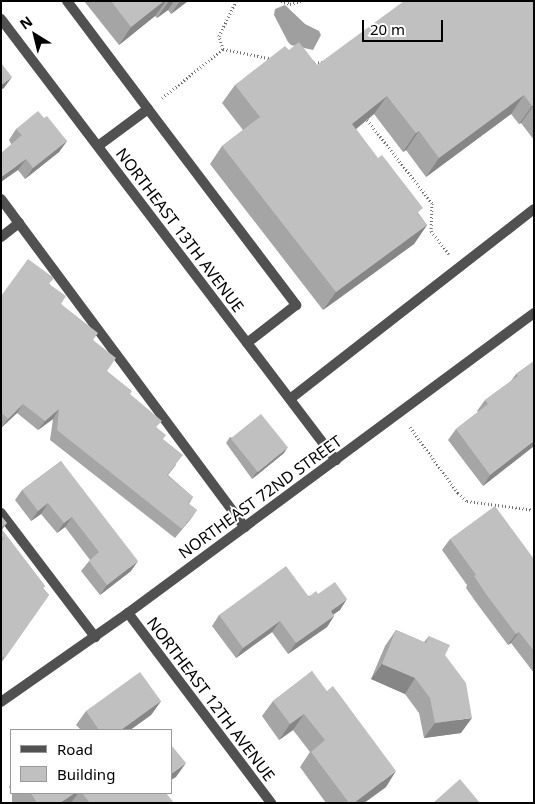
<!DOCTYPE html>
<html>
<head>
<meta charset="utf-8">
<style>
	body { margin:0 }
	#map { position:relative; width:535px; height:804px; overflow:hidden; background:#fff; font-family:"Noto Sans",sans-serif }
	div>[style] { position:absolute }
	.water>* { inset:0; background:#9f9f9f }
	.path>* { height:3px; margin-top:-1.5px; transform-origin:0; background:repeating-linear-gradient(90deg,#737373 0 1px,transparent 0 3.5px) }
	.service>* { height:10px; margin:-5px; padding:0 5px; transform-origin:5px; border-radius:5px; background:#515151 }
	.minor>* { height:10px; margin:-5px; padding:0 5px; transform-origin:5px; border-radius:5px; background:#515151 }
	.tertiary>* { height:10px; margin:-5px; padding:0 5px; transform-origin:5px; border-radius:5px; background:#515151 }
	.wall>* { inset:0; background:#a5a5a5; transform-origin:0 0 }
	.shaded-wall>* { inset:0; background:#868686 }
	.building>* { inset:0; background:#c0c0c0; transform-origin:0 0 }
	span { translate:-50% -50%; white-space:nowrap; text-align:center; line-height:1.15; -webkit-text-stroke:4px #fff; paint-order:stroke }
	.street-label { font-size:16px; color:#000 }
	.frame { position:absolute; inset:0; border:2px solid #000; pointer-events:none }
	.legend { position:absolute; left:10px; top:729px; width:162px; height:65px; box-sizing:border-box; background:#fff; border:1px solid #999; margin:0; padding:6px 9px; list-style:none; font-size:15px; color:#000 }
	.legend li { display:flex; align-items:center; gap:10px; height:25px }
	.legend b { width:25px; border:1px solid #999 }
	.north { position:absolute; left:10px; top:10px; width:50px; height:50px; -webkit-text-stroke:4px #fff; paint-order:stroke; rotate:324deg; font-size:14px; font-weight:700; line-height:20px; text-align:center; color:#000 }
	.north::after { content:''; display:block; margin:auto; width:18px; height:22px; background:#000; clip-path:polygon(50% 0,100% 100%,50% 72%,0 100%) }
	.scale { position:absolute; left:362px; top:20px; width:81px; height:22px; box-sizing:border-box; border:2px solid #000; border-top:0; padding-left:6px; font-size:15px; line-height:18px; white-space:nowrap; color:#000; -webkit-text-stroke:4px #fff; paint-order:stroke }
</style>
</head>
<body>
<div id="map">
	<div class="water">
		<i style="clip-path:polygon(285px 5px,305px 24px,319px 31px,321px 35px,313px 50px,291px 45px,288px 42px,274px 15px,275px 9px)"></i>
	</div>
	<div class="path">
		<i style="left:281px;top:1px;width:9px;rotate:18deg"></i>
		<i style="left:290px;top:4px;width:12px;rotate:-14deg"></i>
		<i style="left:223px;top:49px;width:14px;rotate:-107deg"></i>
		<i style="left:219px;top:36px;width:39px;rotate:-64deg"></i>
		<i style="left:311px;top:63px;width:12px;rotate:-5deg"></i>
		<i style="left:323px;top:62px;width:2px;rotate:63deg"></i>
		<i style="left:162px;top:98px;width:78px;rotate:-38.8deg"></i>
		<i style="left:223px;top:49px;width:51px;rotate:11.3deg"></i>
		<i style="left:365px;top:117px;width:109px;rotate:52.1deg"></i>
		<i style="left:432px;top:203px;width:28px;rotate:92deg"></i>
		<i style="left:431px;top:231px;width:29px;rotate:52deg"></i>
		<i style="left:410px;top:427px;width:82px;rotate:54deg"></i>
		<i style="left:458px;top:493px;width:12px;rotate:42deg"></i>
		<i style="left:467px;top:501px;width:68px;rotate:7.7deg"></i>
	</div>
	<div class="service">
		<i style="left:67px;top:1px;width:135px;rotate:53.1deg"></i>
		<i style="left:98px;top:146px;width:62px;rotate:-36.5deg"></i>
		<i style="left:148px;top:109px;width:246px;rotate:52.9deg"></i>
		<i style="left:296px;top:305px;width:62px;rotate:142.2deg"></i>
		<i style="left:290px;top:399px;width:309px;rotate:-37.9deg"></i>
	</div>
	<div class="minor">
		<i style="left:1px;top:199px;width:409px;rotate:53.4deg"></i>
		<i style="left:1px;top:237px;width:23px;rotate:-38deg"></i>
		<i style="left:1px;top:513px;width:156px;rotate:52.8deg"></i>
		<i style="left:128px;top:613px;width:238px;rotate:53deg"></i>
	</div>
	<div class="tertiary">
		<i style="left:1px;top:19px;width:554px;rotate:52.78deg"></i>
		<i style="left:1px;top:702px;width:155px;rotate:-35deg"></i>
		<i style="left:128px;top:613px;width:505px;rotate:-36.46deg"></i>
	</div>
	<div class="wall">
		<i style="clip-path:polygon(84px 1px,188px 1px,171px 14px,168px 10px,157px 18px,155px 16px,119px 45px)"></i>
		<i style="clip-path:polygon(534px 1px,534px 140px,521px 123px,519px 124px,511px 114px,426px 177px,406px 150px,403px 152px,374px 114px,356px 129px,427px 225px,414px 244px,323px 310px,210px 164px,222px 146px,243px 130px,222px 103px,235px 85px,289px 50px,317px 65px)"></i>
		<i style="clip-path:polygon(44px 118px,67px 141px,59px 152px,25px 179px,18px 170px,11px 144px,9px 140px,16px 129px)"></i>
		<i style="clip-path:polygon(50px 284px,61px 304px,93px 340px,107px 371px,130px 394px,157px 428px,176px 465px,168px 475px,193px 497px,189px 504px,197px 510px,175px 538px,50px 440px,53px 419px,38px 430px,17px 413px,1px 428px,1px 296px)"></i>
		<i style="clip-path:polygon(534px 361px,534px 446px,483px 486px,448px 440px,456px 429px,478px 412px,477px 411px,485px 400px,511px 381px,516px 374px)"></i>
		<i style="clip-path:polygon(230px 437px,284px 453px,252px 479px,226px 443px)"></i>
		<i style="clip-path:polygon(61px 461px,131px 571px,100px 595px,81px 571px,90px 560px,65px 527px,57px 533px,41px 514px,31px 521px,15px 500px,22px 490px)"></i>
		<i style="clip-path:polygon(1px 516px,7px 523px,2px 530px,45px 586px,43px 588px,49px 595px,1px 663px)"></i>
		<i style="clip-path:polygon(450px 539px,534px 559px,534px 673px,511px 643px,508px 645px,478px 605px,466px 588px,467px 585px,442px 550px)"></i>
		<i style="clip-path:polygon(318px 594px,340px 610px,333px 614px,334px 616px,327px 627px,288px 654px,272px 632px,236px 658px,212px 626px,219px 615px)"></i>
		<i style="clip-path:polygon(396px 630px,424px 642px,429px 636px,445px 655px,461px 733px,424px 738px,419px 713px,405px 694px,371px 679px,385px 646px)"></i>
		<i style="clip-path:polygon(312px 671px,386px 787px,364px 803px,326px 803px,300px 767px,310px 752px,293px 730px,279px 740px,262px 716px,273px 701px)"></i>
		<i style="clip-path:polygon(161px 701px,151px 715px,130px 730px,81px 730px,76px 725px,86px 711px)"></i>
		<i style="clip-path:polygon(11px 784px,11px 791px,9px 787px)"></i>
		<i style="left:12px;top:793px;width:154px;height:12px"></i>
	</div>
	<div class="shaded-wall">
		<i style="clip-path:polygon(164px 1px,166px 1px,155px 16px,119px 45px,131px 27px)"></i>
		<i style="clip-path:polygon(169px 1px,174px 1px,168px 10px,157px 18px)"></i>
		<i style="clip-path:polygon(180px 1px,188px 1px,171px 14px)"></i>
		<i style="clip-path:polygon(12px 77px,4px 88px,1px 90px,1px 85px)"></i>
		<i style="clip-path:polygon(524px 95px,511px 114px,426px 177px,439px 158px)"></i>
		<i style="clip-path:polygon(387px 96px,374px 114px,339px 143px,352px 124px)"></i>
		<i style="clip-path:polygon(534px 105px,521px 123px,519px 124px,532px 106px)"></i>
		<i style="clip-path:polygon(419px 131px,406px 150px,403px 152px,416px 133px)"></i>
		<i style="clip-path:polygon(67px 141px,59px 152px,25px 179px,33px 168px)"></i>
		<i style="clip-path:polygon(26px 159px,18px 170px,1px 182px,1px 177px)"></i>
		<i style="clip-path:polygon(427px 225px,414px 244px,323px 310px,336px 292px)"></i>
		<i style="clip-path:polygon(23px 404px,17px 413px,1px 428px,8px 419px)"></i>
		<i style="clip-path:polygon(59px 409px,53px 419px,38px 430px,45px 421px)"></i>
		<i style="clip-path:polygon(534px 441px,534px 446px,483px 486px,490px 475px)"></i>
		<i style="clip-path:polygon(288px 447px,284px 453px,252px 479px,256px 473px)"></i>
		<i style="clip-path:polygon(48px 503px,41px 514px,31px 521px,38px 511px)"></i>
		<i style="clip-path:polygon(197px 510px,190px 520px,175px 538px,182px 529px)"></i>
		<i style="clip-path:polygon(72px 517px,65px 527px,57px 533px,64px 523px)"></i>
		<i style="clip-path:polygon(138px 561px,131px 571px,100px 595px,107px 585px)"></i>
		<i style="clip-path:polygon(347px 599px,340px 610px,323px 622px,331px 611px)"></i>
		<i style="clip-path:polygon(334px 616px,327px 627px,288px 654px,296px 643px)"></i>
		<i style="clip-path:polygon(280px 621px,272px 632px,236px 658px,243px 648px)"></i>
		<i style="clip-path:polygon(519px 632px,511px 643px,508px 645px,516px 634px)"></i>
		<i style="clip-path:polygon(382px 664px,415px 678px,405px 694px,371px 679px)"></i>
		<i style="clip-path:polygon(161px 701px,151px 715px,130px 730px,121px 730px)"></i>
		<i style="clip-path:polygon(304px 714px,293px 730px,279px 740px,290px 724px)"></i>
		<i style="clip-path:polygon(472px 718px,461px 733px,424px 738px,435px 723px)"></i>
		<i style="clip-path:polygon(186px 763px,176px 777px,171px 780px,171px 774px)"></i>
		<i style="clip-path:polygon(396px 771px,386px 787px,364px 803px,354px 803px)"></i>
		<i style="clip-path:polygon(75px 793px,78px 793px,71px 803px,60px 803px)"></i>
	</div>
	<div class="building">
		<i style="clip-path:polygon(111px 1px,164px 1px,131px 27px)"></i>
		<i style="clip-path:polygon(404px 1px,534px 1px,534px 105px,532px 106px,524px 95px,439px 158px,419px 131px,416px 133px,387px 96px,352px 124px,378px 158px,382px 155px,423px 208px,417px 213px,427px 225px,336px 292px,222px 146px,260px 117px,235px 85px,285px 46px,289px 50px,299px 42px,317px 65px)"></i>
		<i style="clip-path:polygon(1px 63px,12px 77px,1px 85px)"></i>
		<i style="clip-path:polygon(38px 111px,44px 118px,47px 116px,67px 141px,33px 168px,26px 159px,1px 177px,1px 153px,22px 135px,16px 129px)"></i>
		<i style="clip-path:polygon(28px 259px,54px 278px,49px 284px,66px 296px,61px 304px,98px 333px,93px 340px,116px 358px,107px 371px,132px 391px,130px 394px,162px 421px,156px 427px,166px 435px,163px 439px,183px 455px,167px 475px,193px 497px,188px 503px,197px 510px,182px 529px,57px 430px,59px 409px,45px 421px,23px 404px,8px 419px,1px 412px,1px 296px)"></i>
		<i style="clip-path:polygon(534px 361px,534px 441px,490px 475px,456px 429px,488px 404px,485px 400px,518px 376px,516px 374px)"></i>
		<i style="left:261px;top:414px;width:43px;height:39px;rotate:51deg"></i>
		<i style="clip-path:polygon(61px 461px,138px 561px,107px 585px,89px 561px,99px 552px,72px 517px,64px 523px,48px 503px,38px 511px,22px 490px)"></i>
		<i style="clip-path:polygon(495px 506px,534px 559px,534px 651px,519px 632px,516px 634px,486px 594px,474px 576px,476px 575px,450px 539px)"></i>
		<i style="clip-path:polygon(1px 516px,7px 523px,1px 527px)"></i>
		<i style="clip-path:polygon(1px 528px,45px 586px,42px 588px,49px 595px,5px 658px,1px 655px,1px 543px,5px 537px,1px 539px)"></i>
		<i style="clip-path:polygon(286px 566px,309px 597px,316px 591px,318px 594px,335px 582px,347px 599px,331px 611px,334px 616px,296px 643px,280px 621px,243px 648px,219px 615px)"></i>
		<i style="clip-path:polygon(396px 630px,426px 643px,429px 636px,450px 645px,445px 655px,466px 683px,472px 718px,435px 723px,430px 698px,415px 678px,382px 664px)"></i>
		<i style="clip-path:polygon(312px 671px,327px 691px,333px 686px,396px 771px,354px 803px,349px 803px,311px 752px,325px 740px,304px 714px,290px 724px,273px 701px)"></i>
		<i style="clip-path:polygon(140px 672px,161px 701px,121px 730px,99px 730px,86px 711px)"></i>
		<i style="clip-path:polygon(171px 746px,172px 746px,186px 763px,171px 774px)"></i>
		<i style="clip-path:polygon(460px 779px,480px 803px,433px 803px)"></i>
		<i style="clip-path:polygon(31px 793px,75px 793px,60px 803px,37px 803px)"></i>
		<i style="clip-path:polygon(82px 793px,166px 793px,174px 803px,90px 803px)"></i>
	</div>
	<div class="street-label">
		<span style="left:180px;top:230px;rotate:53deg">NORTHEAST 13TH AVENUE</span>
		<span style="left:260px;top:497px;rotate:-36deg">NORTHEAST 72ND STREET</span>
		<span style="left:211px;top:699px;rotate:53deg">NORTHEAST 12TH AVENUE</span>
	</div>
	<div class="frame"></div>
	<ul class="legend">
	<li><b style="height:6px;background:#515151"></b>Road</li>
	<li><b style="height:14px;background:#c0c0c0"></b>Building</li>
	</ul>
	<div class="north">N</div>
	<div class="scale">20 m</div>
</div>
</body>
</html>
